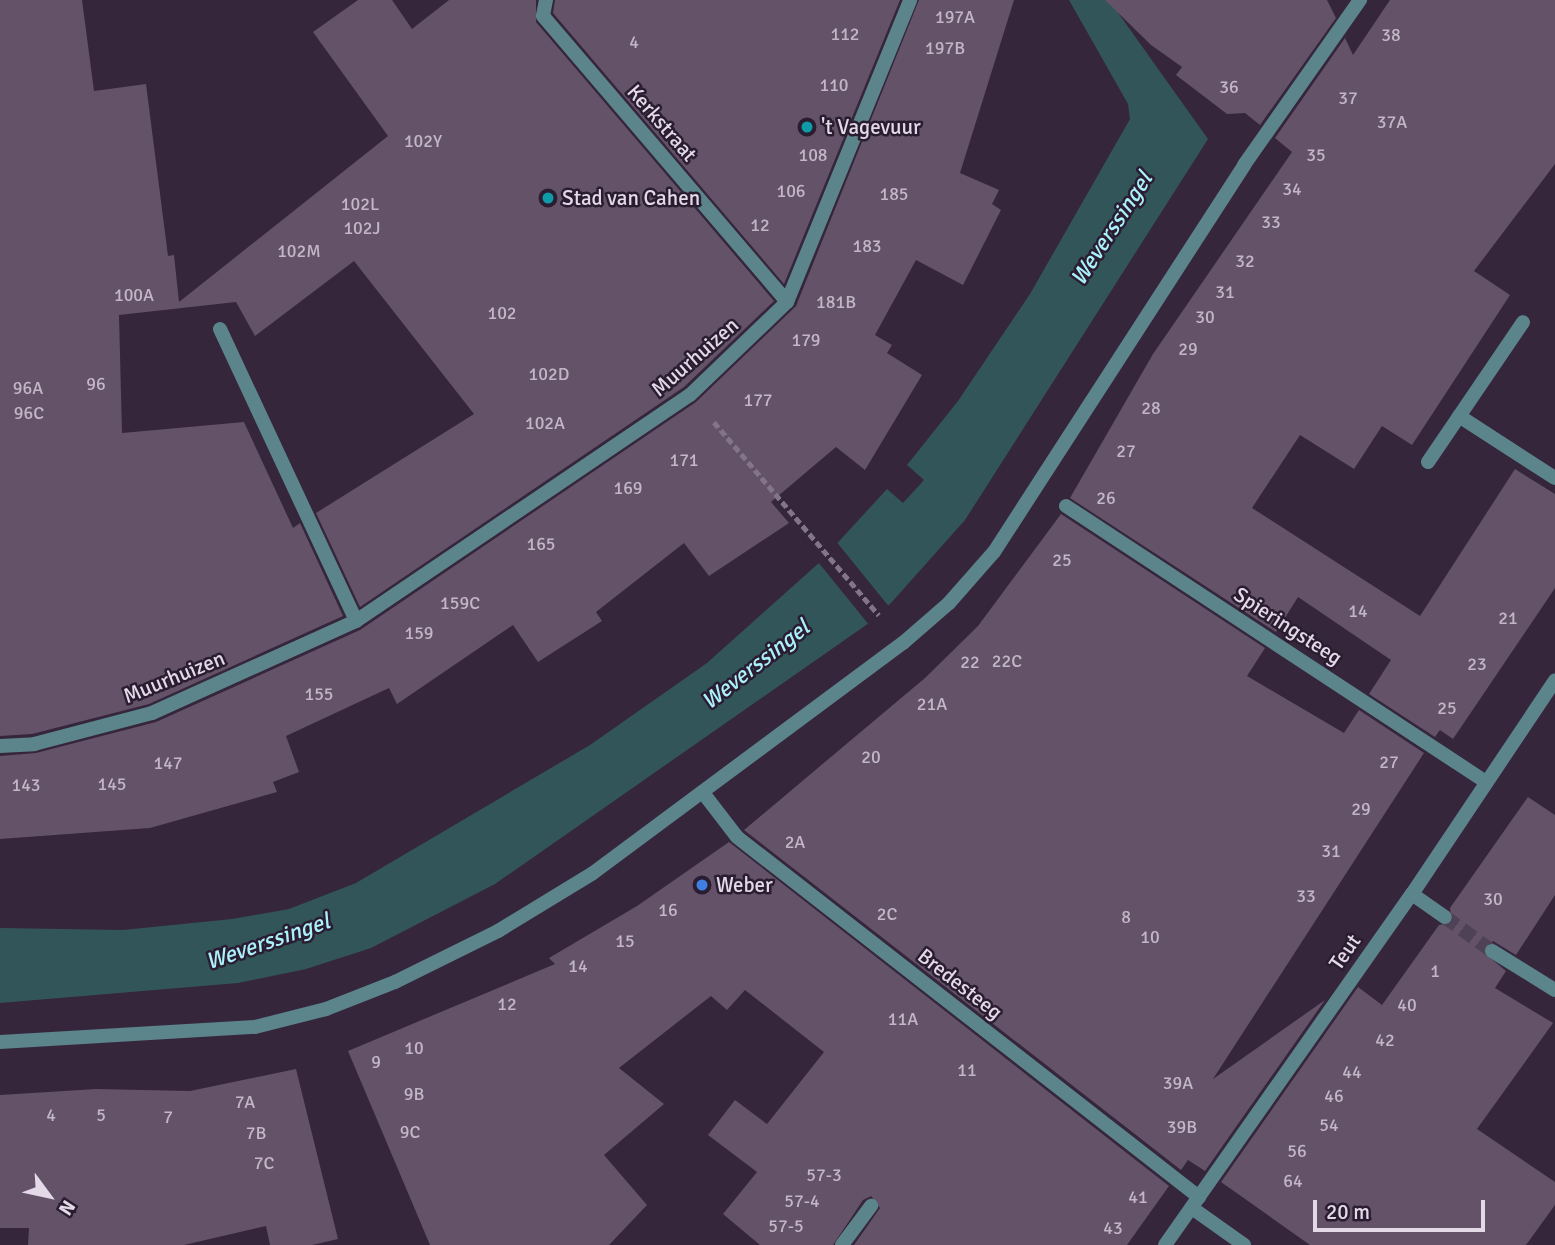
<!DOCTYPE html>
<html>
<head>
<meta charset="utf-8">
<style>
	body { margin:0 }
	#map { position:relative; width:1555px; height:1245px; overflow:hidden; background:#35263c; font-family:Signika,sans-serif }
	div>[style] { position:absolute }
	.water>* { inset:0; background:#32555a }
	.pier>* { inset:0; background:#35263c; transform-origin:0 0 }
	.building>* { inset:0; background:#635268 }
	.minor-tunnel>* { height:14px; margin-top:-7px; transform-origin:0; background:repeating-linear-gradient(90deg,#4f4156 0 14px,transparent 0 21px) }
	.path>* { height:4.5px; margin-top:-2.25px; transform-origin:0; background:repeating-linear-gradient(90deg,#827587 0 7px,transparent 0 10.5px) }
	.service>* { height:14px; margin:-7px; padding:0 7px; transform-origin:7px; border-radius:7px; background:#5c848b }
	.minor>* { height:14px; margin:-7px; padding:0 7px; transform-origin:7px; border-radius:7px; background:#5c848b }
	.dots>* { width:19px; height:19px; translate:-50% -50%; box-sizing:border-box; border:4px solid #2b1d31; border-radius:50% }
	span { translate:-50% -50%; white-space:nowrap; text-align:center; line-height:1.15; -webkit-text-stroke:5px #2b1d31; paint-order:stroke }
	.number-label { font-size:18px; color:#c3b7c7 }
	.number-label span { -webkit-text-stroke-width:0 }
	.street-label { font-size:21px; color:#e3d9e7 }
	.poi-label { font-size:21px; color:#e3d9e7 }
	.left { translate:0 -50%; text-align:left }
	.water-label { font-size:23px; color:#abf1fb; font-style:italic }
	.north { position:absolute; left:14px; top:1161px; width:70px; height:70px; -webkit-text-stroke:5px #2b1d31; paint-order:stroke; rotate:123deg; font-size:19px; font-weight:700; line-height:28px; text-align:center; color:#e3d9e7 }
	.north::after { content:''; display:block; margin:auto; width:24px; height:32px; background:#e3d9e7; clip-path:polygon(50% 0,100% 100%,50% 72%,0 100%) }
	.scale { position:absolute; left:1313px; top:1200px; width:172px; height:32px; box-sizing:border-box; border:4px solid #e3d9e7; border-top:0; padding-left:9px; font-size:21px; line-height:24px; white-space:nowrap; color:#e3d9e7; -webkit-text-stroke:5px #2b1d31; paint-order:stroke }
</style>
</head>
<body>
<div id="map">
	<div class="water">
		<i style="clip-path:polygon(1069px 0,1109px 0,1208px 139px,965px 520px,891px 603px,869px 623px,495px 884px,371px 948px,306px 969px,238px 983px,0 1003px,0 928px,123px 930px,232px 919px,289px 909px,356px 883px,590px 745px,707px 663px,820px 562px,887px 489px,903px 503px,924px 480px,907px 465px,958px 401px,1030px 294px,1130px 119px,1128px 104px)"></i>
	</div>
	<div class="pier">
		<i style="left:835px;top:540px;width:86px;height:27px;rotate:51deg"></i>
	</div>
	<div class="building">
		<i style="clip-path:polygon(0 0,82px 0,94px 91px,146px 84px,168px 256px,174px 255px,179px 302px,388px 136px,313px 32px,358px 0,392px 0,412px 29px,449px 0,536px 0,536px 22px,774px 301px,684px 387px,360px 607px,316px 513px,474px 414px,354px 261px,255px 336px,236px 302px,119px 315px,122px 433px,244px 422px,293px 528px,300px 523px,343px 616px,149px 704px,32px 734px,0 736px)"></i>
		<i style="clip-path:polygon(555px 0,900px 0,784px 284px,553px 13px)"></i>
		<i style="clip-path:polygon(919px 0,1014px 0,960px 173px,999px 190px,992px 204px,1001px 210px,963px 285px,916px 260px,875px 335px,892px 345px,887px 353px,922px 375px,865px 470px,836px 447px,771px 502px,789px 523px,709px 576px,684px 543px,596px 612px,602px 621px,538px 662px,513px 625px,397px 704px,389px 688px,286px 736px,299px 772px,273px 782px,277px 792px,150px 828px,0 839px,0 756px,36px 753px,156px 722px,360px 630px,696px 402px,796px 306px)"></i>
		<i style="clip-path:polygon(1105px 0,1327px 0,1336px 18px,1260px 125px,1245px 113px,1227px 114px,1176px 75px,1182px 67px,1151px 45px)"></i>
		<i style="clip-path:polygon(1390px 0,1555px 0,1555px 164px,1474px 271px,1510px 295px,1412px 445px,1382px 426px,1354px 469px,1300px 435px,1252px 508px,1420px 616px,1515px 469px,1555px 494px,1555px 588px,1453px 739px,1440px 730px,1435px 737px,1369px 694px,1391px 660px,1298px 597px,1276px 632px,1070px 498px,1153px 354px,1292px 152px,1275px 138px,1345px 38px,1353px 55px)"></i>
		<i style="clip-path:polygon(1061px 514px,1265px 648px,1247px 676px,1344px 733px,1359px 710px,1424px 753px,1213px 1079px,1325px 1000px,1205px 1171px,1188px 1160px,1181px 1170px,744px 830px,925px 678px,978px 626px)"></i>
		<i style="clip-path:polygon(1528px 797px,1555px 815px,1555px 895px,1516px 955px,1493px 941px,1482px 951px,1506px 971px,1495px 988px,1553px 1023px,1477px 1129px,1555px 1182px,1555px 1205px,1526px 1245px,1310px 1245px,1221px 1182px,1358px 987px,1382px 1005px,1439px 925px,1452px 923px,1450px 908px)"></i>
		<i style="clip-path:polygon(729px 842px,1169px 1186px,1127px 1245px,854px 1245px,880px 1208px,871px 1196px,863px 1200px,833px 1245px,760px 1245px,723px 1214px,757px 1172px,708px 1135px,735px 1100px,767px 1124px,824px 1052px,745px 990px,727px 1010px,711px 996px,619px 1068px,664px 1104px,604px 1155px,647px 1205px,609px 1245px,430px 1245px,348px 1051px,555px 964px,549px 958px,637px 906px)"></i>
		<i style="clip-path:polygon(296px 1069px,338px 1239px,312px 1245px,270px 1245px,266px 1226px,184px 1245px,28px 1245px,29px 1228px,0 1228px,0 1095px,96px 1089px,190px 1091px)"></i>
	</div>
	<div class="minor-tunnel">
		<i style="left:1445px;top:917px;width:58px;rotate:35.9deg"></i>
	</div>
	<div class="path">
		<i style="left:714px;top:422px;width:254px;rotate:49.5deg"></i>
	</div>
	<div class="service">
		<i style="left:1459px;top:416px;width:114px;rotate:32.9deg"></i>
		<i style="left:1428px;top:462px;width:169px;rotate:-55.8deg"></i>
		<i style="left:1192px;top:1208px;width:64px;rotate:35.4deg"></i>
		<i style="left:842px;top:1245px;width:49px;rotate:-53.4deg"></i>
	</div>
	<div class="minor">
		<i style="left:546px;top:0;width:16px;rotate:101deg"></i>
		<i style="left:543px;top:16px;width:376px;rotate:49.5deg"></i>
		<i style="left:220px;top:329px;width:322px;rotate:65deg"></i>
		<i style="left:1066px;top:506px;width:503px;rotate:33.31deg"></i>
		<i style="left:0;top:746px;width:34px;rotate:-3deg"></i>
		<i style="left:34px;top:744px;width:122px;rotate:-14.7deg"></i>
		<i style="left:152px;top:713px;width:224px;rotate:-24.3deg"></i>
		<i style="left:356px;top:621px;width:403px;rotate:-34.1deg"></i>
		<i style="left:690px;top:395px;width:134px;rotate:-43.8deg"></i>
		<i style="left:787px;top:302px;width:326px;rotate:-67.8deg"></i>
		<i style="left:704px;top:794px;width:54px;rotate:52.5deg"></i>
		<i style="left:737px;top:837px;width:586px;rotate:37.93deg"></i>
		<i style="left:1412px;top:894px;width:40px;rotate:34.9deg"></i>
		<i style="left:1492px;top:951px;width:74px;rotate:31.8deg"></i>
		<i style="left:0;top:1042px;width:255px;rotate:-3.4deg"></i>
		<i style="left:255px;top:1027px;width:73px;rotate:-14.2deg"></i>
		<i style="left:326px;top:1009px;width:74px;rotate:-21.4deg"></i>
		<i style="left:395px;top:982px;width:115px;rotate:-26.3deg"></i>
		<i style="left:498px;top:931px;width:111px;rotate:-31.4deg"></i>
		<i style="left:593px;top:873px;width:386px;rotate:-36.6deg"></i>
		<i style="left:903px;top:643px;width:61px;rotate:-41deg"></i>
		<i style="left:949px;top:603px;width:68px;rotate:-48.6deg"></i>
		<i style="left:994px;top:552px;width:461px;rotate:-57.1deg"></i>
		<i style="left:1244px;top:165px;width:202px;rotate:-54.9deg"></i>
		<i style="left:1165px;top:1245px;width:429px;rotate:-54.9deg"></i>
		<i style="left:1412px;top:894px;width:257px;rotate:-56.2deg"></i>
	</div>
	<div class="dots">
		<i style="left:807px;top:127px;background:#0f9aa8"></i>
		<i style="left:548px;top:198px;background:#0f9aa8"></i>
		<i style="left:702px;top:885px;background:#3f7fe0"></i>
	</div>
	<div class="number-label">
		<span style="left:955px;top:17px">197A</span>
		<span style="left:845px;top:34px">112</span>
		<span style="left:1391px;top:35px">38</span>
		<span style="left:634px;top:42px">4</span>
		<span style="left:945px;top:48px">197B</span>
		<span style="left:834px;top:85px">110</span>
		<span style="left:1229px;top:87px">36</span>
		<span style="left:1348px;top:98px">37</span>
		<span style="left:1392px;top:122px">37A</span>
		<span style="left:423px;top:141px">102Y</span>
		<span style="left:813px;top:155px">108</span>
		<span style="left:1316px;top:155px">35</span>
		<span style="left:1292px;top:189px">34</span>
		<span style="left:791px;top:191px">106</span>
		<span style="left:894px;top:194px">185</span>
		<span style="left:360px;top:204px">102L</span>
		<span style="left:1271px;top:222px">33</span>
		<span style="left:760px;top:225px">12</span>
		<span style="left:362px;top:228px">102J</span>
		<span style="left:867px;top:246px">183</span>
		<span style="left:299px;top:251px">102M</span>
		<span style="left:1245px;top:261px">32</span>
		<span style="left:1225px;top:292px">31</span>
		<span style="left:134px;top:295px">100A</span>
		<span style="left:836px;top:302px">181B</span>
		<span style="left:502px;top:313px">102</span>
		<span style="left:1205px;top:317px">30</span>
		<span style="left:806px;top:340px">179</span>
		<span style="left:1188px;top:349px">29</span>
		<span style="left:549px;top:374px">102D</span>
		<span style="left:96px;top:384px">96</span>
		<span style="left:28px;top:388px">96A</span>
		<span style="left:758px;top:400px">177</span>
		<span style="left:1151px;top:408px">28</span>
		<span style="left:29px;top:413px">96C</span>
		<span style="left:545px;top:423px">102A</span>
		<span style="left:1126px;top:451px">27</span>
		<span style="left:684px;top:460px">171</span>
		<span style="left:628px;top:488px">169</span>
		<span style="left:1106px;top:498px">26</span>
		<span style="left:541px;top:544px">165</span>
		<span style="left:1062px;top:560px">25</span>
		<span style="left:460px;top:603px">159C</span>
		<span style="left:1358px;top:611px">14</span>
		<span style="left:1508px;top:618px">21</span>
		<span style="left:419px;top:633px">159</span>
		<span style="left:1007px;top:661px">22C</span>
		<span style="left:970px;top:662px">22</span>
		<span style="left:1477px;top:664px">23</span>
		<span style="left:319px;top:694px">155</span>
		<span style="left:932px;top:704px">21A</span>
		<span style="left:1447px;top:708px">25</span>
		<span style="left:871px;top:757px">20</span>
		<span style="left:1389px;top:762px">27</span>
		<span style="left:168px;top:763px">147</span>
		<span style="left:112px;top:784px">145</span>
		<span style="left:26px;top:785px">143</span>
		<span style="left:1361px;top:809px">29</span>
		<span style="left:795px;top:842px">2A</span>
		<span style="left:1331px;top:851px">31</span>
		<span style="left:1306px;top:896px">33</span>
		<span style="left:1493px;top:899px">30</span>
		<span style="left:668px;top:910px">16</span>
		<span style="left:887px;top:914px">2C</span>
		<span style="left:1126px;top:917px">8</span>
		<span style="left:1150px;top:937px">10</span>
		<span style="left:625px;top:941px">15</span>
		<span style="left:578px;top:966px">14</span>
		<span style="left:1435px;top:971px">1</span>
		<span style="left:507px;top:1004px">12</span>
		<span style="left:1407px;top:1005px">40</span>
		<span style="left:903px;top:1019px">11A</span>
		<span style="left:1385px;top:1040px">42</span>
		<span style="left:414px;top:1048px">10</span>
		<span style="left:376px;top:1062px">9</span>
		<span style="left:967px;top:1070px">11</span>
		<span style="left:1352px;top:1072px">44</span>
		<span style="left:1178px;top:1083px">39A</span>
		<span style="left:414px;top:1094px">9B</span>
		<span style="left:1334px;top:1096px">46</span>
		<span style="left:245px;top:1102px">7A</span>
		<span style="left:51px;top:1115px">4</span>
		<span style="left:101px;top:1115px">5</span>
		<span style="left:168px;top:1117px">7</span>
		<span style="left:1329px;top:1125px">54</span>
		<span style="left:1182px;top:1127px">39B</span>
		<span style="left:410px;top:1132px">9C</span>
		<span style="left:256px;top:1133px">7B</span>
		<span style="left:1297px;top:1151px">56</span>
		<span style="left:264px;top:1163px">7C</span>
		<span style="left:824px;top:1175px">57-3</span>
		<span style="left:1293px;top:1181px">64</span>
		<span style="left:1138px;top:1197px">41</span>
		<span style="left:802px;top:1201px">57-4</span>
		<span style="left:786px;top:1226px">57-5</span>
		<span style="left:1113px;top:1228px">43</span>
	</div>
	<div class="street-label">
		<span style="left:662px;top:123px;rotate:49deg">Kerkstraat</span>
		<span style="left:695px;top:357px;rotate:-41deg">Muurhuizen</span>
		<span style="left:1288px;top:626px;rotate:33deg">Spieringsteeg</span>
		<span style="left:174px;top:677px;rotate:-22deg">Muurhuizen</span>
		<span style="left:1345px;top:952px;rotate:-55deg">Teut</span>
		<span style="left:960px;top:984px;rotate:38deg">Bredesteeg</span>
	</div>
	<div class="poi-label">
		<span class="left" style="left:821px;top:127px">'t Vagevuur</span>
		<span class="left" style="left:562px;top:198px">Stad van Cahen</span>
		<span class="left" style="left:716px;top:885px">Weber</span>
	</div>
	<div class="water-label">
		<span style="left:1112px;top:229px;rotate:-57deg">Weverssingel</span>
		<span style="left:756px;top:665px;rotate:-38deg">Weverssingel</span>
		<span style="left:268px;top:942px;rotate:-19deg">Weverssingel</span>
	</div>
	<div class="north">N</div>
	<div class="scale">20 m</div>
</div>
</body>
</html>
